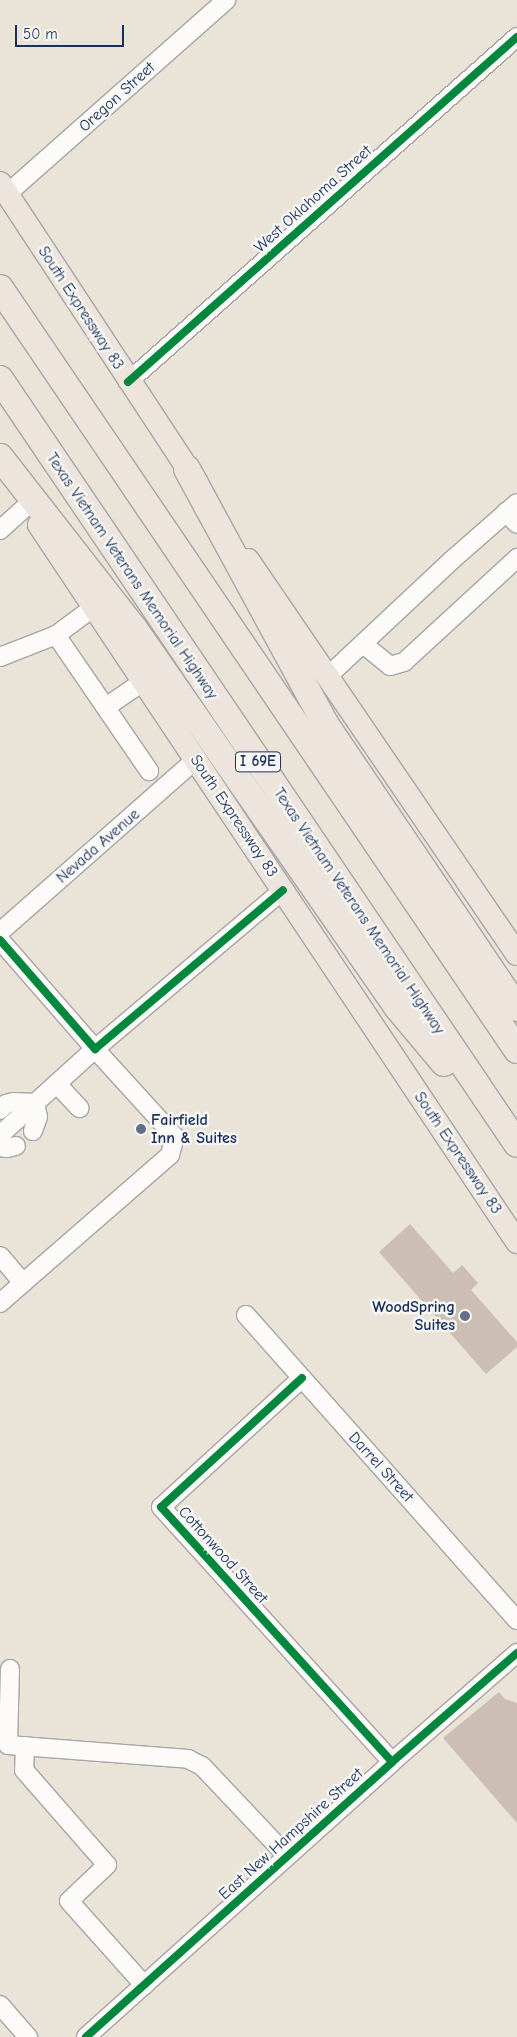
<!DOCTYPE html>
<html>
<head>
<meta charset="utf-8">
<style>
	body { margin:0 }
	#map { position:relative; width:517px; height:2037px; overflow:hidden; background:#eae3d7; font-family:"Comic Neue",sans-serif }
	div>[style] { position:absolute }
	.building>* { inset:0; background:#ccbeb3 }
	.roads { filter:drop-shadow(1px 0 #a7a6a5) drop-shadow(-1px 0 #a7a6a5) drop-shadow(0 1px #a7a6a5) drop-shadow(0 -1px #a7a6a5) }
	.minor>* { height:18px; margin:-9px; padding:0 9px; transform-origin:9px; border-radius:9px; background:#fcfbf9 }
	.major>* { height:22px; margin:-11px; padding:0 11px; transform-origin:11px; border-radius:11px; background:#ede5dd }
	.highway>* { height:26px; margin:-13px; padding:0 13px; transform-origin:13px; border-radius:13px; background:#ede5dd }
	.cycleway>* { height:8px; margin:-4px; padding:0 4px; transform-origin:4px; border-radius:4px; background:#00873e }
	.dots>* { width:14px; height:14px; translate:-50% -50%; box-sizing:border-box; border:2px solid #f6f6f2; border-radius:50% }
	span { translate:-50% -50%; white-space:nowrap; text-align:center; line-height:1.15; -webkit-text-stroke:5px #f6f6f2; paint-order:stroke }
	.shield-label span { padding:1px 4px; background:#f6f6f2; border:1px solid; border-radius:4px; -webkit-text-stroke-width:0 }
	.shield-label { font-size:15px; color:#1b2f5e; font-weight:700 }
	.street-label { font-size:16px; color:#1b2f5e }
	.poi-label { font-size:16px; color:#1b2f5e; font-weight:700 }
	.left { translate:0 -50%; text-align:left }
	.right { translate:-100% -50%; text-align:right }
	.scale { position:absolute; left:15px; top:25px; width:109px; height:22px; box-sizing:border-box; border:2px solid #1b2f5e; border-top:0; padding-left:6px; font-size:15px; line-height:18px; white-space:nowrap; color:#1b2f5e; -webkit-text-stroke:4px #f6f6f2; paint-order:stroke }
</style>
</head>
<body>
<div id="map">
	<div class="building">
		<i style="clip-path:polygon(410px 1224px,453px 1273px,462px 1265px,478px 1283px,471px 1290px,517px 1342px,517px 1347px,486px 1374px,379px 1252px)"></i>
		<i style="clip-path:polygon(499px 1692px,505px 1699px,517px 1703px,517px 1823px,443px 1738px)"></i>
	</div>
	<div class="roads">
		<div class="minor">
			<i style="left:7px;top:194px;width:293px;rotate:-41.5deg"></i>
			<i style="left:128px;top:382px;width:520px;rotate:-41.57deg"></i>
			<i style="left:506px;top:512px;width:16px;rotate:47deg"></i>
			<i style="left:0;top:530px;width:36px;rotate:-42deg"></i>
			<i style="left:94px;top:607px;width:47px;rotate:143.6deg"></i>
			<i style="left:56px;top:635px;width:165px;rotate:55.6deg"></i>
			<i style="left:363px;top:644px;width:35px;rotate:39deg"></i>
			<i style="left:390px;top:666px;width:15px;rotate:-16deg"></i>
			<i style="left:404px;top:662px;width:154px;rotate:-42.6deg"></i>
			<i style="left:0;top:657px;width:60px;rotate:-21.4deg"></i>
			<i style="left:327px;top:677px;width:171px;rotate:-43.1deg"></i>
			<i style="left:452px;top:560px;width:86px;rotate:-41.2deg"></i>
			<i style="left:106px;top:707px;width:46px;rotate:-34.4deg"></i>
			<i style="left:0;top:932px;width:261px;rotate:-41.4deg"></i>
			<i style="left:0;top:940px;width:145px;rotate:48.9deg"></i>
			<i style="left:95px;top:1049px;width:246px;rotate:-40.2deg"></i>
			<i style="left:57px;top:1084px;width:33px;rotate:47deg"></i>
			<i style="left:0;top:1110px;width:8px;rotate:-45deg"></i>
			<i style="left:6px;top:1104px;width:8px;rotate:-14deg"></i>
			<i style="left:14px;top:1102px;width:21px;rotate:3deg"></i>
			<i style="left:35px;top:1103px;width:14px;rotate:78deg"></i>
			<i style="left:38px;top:1117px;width:15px;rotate:110deg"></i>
			<i style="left:0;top:1135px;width:128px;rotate:-42.2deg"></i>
			<i style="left:95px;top:1049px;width:119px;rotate:47.7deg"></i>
			<i style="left:175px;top:1137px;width:19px;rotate:106deg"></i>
			<i style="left:170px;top:1155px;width:195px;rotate:139deg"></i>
			<i style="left:23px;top:1283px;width:35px;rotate:-130deg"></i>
			<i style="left:0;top:1147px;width:7px;rotate:8deg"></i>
			<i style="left:7px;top:1148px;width:9px;rotate:-13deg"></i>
			<i style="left:0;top:1303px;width:30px;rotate:-41deg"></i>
			<i style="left:246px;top:1315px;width:408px;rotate:48.4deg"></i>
			<i style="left:302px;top:1378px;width:191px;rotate:137.5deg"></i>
			<i style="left:161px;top:1507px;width:344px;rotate:47.8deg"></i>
			<i style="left:10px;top:1669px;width:76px;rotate:91.5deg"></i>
			<i style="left:8px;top:1745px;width:181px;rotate:4.4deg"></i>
			<i style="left:188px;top:1759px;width:16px;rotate:27deg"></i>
			<i style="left:202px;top:1766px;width:124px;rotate:46.6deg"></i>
			<i style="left:25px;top:1746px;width:24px;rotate:92deg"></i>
			<i style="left:24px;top:1770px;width:126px;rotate:48.9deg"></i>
			<i style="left:107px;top:1865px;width:52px;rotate:136.5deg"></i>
			<i style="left:69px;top:1901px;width:113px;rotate:48.2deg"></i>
			<i style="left:0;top:2005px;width:43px;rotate:48.8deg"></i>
			<i style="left:86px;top:2037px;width:411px;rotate:-41.9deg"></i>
			<i style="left:392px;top:1762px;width:166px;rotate:-41.1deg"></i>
		</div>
		<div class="major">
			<i style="left:0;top:183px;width:359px;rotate:56.7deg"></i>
			<i style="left:39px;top:525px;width:862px;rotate:56.31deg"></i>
			<i style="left:248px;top:560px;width:477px;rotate:55.7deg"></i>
		</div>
		<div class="highway">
			<i style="left:0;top:288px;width:921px;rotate:55.84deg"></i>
			<i style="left:0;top:379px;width:923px;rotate:55.95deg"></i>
			<i style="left:0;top:457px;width:216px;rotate:52deg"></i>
			<i style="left:133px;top:627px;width:463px;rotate:55.2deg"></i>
			<i style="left:397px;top:1007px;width:73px;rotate:50deg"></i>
			<i style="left:187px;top:469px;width:291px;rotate:61.5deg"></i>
			<i style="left:326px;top:725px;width:341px;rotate:56deg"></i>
		</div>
	</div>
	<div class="cycleway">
		<i style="left:128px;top:382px;width:520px;rotate:-41.57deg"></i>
		<i style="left:0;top:940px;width:145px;rotate:48.9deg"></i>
		<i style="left:95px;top:1049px;width:246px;rotate:-40.2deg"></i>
		<i style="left:302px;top:1378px;width:191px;rotate:137.5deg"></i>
		<i style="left:161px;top:1507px;width:344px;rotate:47.8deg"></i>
		<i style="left:86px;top:2037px;width:411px;rotate:-41.9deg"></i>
		<i style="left:392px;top:1762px;width:166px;rotate:-41.1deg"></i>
	</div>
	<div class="dots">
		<i style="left:141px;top:1129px;background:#636e88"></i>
		<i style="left:465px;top:1316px;background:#636e88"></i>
	</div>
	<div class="shield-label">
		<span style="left:258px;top:762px">I 69E</span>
	</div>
	<div class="street-label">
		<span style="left:117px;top:97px;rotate:-42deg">Oregon Street</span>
		<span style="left:313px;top:199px;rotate:-42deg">West Oklahoma Street</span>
		<span style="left:81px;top:308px;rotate:57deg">South Expressway 83</span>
		<span style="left:132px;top:576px;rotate:56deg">Texas Vietnam Veterans Memorial Highway</span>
		<span style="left:234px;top:816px;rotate:56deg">South Expressway 83</span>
		<span style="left:98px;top:846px;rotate:-41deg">Nevada Avenue</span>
		<span style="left:359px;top:911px;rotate:56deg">Texas Vietnam Veterans Memorial Highway</span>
		<span style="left:458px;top:1153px;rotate:56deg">South Expressway 83</span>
		<span style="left:381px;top:1467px;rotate:48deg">Darrel Street</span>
		<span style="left:223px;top:1555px;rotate:48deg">Cottonwood Street</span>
		<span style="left:291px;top:1834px;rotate:-42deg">East New Hampshire Street</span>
	</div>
	<div class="poi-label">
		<span class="left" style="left:151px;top:1129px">Fairfield<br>Inn &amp; Suites</span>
		<span class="right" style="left:455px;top:1316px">WoodSpring<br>Suites</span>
	</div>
	<div class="scale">50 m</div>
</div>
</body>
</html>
